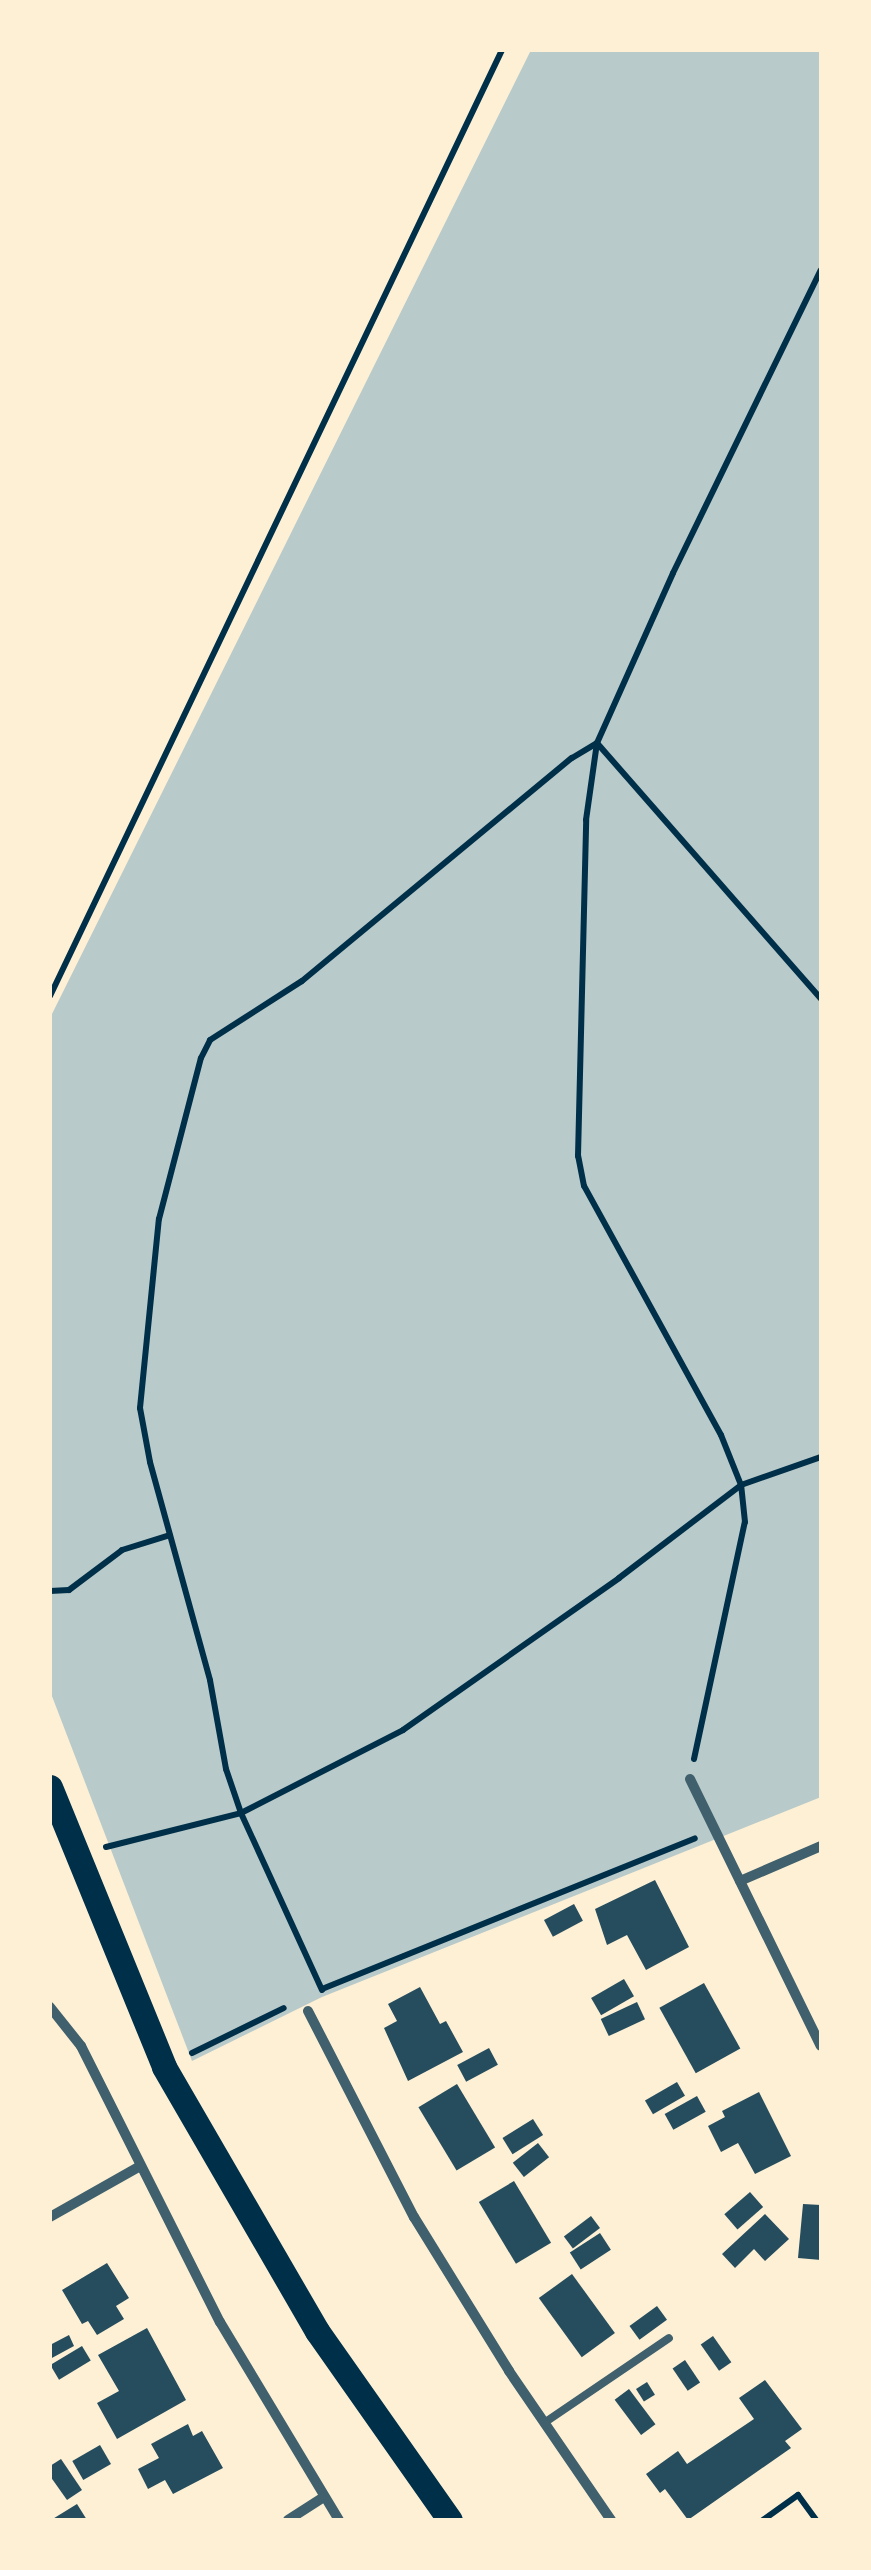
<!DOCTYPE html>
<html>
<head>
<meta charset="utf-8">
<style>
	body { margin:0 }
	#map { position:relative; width:871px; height:2570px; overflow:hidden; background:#fdf0d5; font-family:Poppins,sans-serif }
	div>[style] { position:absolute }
	.green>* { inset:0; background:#b9caca }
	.building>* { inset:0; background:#264d5e; transform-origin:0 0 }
	.path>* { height:6px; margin:-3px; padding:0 3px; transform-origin:3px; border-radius:3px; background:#003049 }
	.service>* { height:8px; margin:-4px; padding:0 4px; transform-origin:4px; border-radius:4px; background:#3f606c }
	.minor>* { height:10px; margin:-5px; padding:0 5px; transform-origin:5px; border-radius:5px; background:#3f606c }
	.primary>* { height:25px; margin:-12.5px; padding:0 12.5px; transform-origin:12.5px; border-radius:12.5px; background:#003049 }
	span { translate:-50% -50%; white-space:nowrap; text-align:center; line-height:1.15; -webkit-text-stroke:8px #fdf0d5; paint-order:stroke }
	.frame { position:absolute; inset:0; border:52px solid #fdf0d5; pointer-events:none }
</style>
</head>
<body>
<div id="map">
	<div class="green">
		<i style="clip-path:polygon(531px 50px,821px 50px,821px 1797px,322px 1997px,192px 2061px,50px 1691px,50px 1018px)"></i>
	</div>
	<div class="building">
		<i style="clip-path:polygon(655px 1880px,689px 1947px,646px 1970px,627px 1935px,607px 1945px,595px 1909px)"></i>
		<i style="left:574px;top:1904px;width:19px;height:34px;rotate:62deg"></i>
		<i style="left:624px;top:1979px;width:20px;height:38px;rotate:60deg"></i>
		<i style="left:704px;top:1983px;width:75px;height:51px;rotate:61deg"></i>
		<i style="clip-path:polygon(420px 1987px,440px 2024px,446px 2021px,463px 2052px,408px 2081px,384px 2028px,397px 2021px,388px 2004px)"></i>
		<i style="left:637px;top:2002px;width:19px;height:40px;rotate:65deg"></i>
		<i style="left:489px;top:2048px;width:19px;height:36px;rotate:62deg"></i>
		<i style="left:677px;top:2082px;width:16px;height:37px;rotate:60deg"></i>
		<i style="left:457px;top:2084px;width:74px;height:45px;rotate:59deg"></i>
		<i style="clip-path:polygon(759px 2092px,791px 2156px,755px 2174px,738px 2143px,721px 2152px,708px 2126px,725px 2117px,722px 2111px)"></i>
		<i style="left:697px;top:2096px;width:18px;height:37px;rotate:61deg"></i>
		<i style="left:533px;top:2119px;width:19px;height:36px;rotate:58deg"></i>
		<i style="left:538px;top:2143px;width:18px;height:32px;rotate:52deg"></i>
		<i style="left:514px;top:2181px;width:72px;height:41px;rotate:59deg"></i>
		<i style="left:750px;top:2192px;width:20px;height:34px;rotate:49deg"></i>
		<i style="clip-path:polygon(803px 2204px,821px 2205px,821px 2260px,798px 2258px)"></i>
		<i style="clip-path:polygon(765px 2214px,789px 2239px,765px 2261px,754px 2249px,735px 2268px,722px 2254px)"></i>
		<i style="left:591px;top:2216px;width:15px;height:34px;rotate:53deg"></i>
		<i style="left:600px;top:2233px;width:20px;height:36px;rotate:57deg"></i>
		<i style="clip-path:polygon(107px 2263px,129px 2298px,116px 2306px,124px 2319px,97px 2335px,88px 2321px,82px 2324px,62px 2290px)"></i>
		<i style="left:572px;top:2274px;width:73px;height:41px;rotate:54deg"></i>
		<i style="left:657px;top:2306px;width:17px;height:34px;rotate:54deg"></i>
		<i style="clip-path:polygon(147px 2328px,186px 2400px,117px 2439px,97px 2403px,119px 2391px,98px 2355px)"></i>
		<i style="clip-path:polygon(69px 2335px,74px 2346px,50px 2359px,50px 2345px)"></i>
		<i style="left:713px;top:2336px;width:32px;height:15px;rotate:55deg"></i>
		<i style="left:82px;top:2346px;width:17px;height:37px;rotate:59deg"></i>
		<i style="left:685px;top:2360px;width:27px;height:15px;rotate:56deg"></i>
		<i style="clip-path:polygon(765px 2380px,802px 2429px,785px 2441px,791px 2448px,688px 2520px,665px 2489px,660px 2493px,646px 2474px,678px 2451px,687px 2464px,754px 2419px,739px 2398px)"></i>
		<i style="left:647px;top:2382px;width:15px;height:13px;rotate:58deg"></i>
		<i style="left:629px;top:2389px;width:44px;height:18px;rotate:53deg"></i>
		<i style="clip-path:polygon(188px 2424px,193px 2436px,202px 2431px,223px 2468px,173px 2494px,165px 2480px,148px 2489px,138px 2469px,159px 2458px,151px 2444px)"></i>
		<i style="left:100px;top:2445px;width:22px;height:32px;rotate:60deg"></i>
		<i style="clip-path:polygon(61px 2459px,82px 2490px,67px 2500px,50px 2476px,50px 2466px)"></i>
		<i style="clip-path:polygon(77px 2504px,87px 2520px,51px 2520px)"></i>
	</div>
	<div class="path">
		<i style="left:50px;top:996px;width:1048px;rotate:-64.46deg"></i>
		<i style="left:50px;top:1591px;width:19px;rotate:-3deg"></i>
		<i style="left:69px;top:1590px;width:66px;rotate:-37deg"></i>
		<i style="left:122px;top:1550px;width:50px;rotate:-17.4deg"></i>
		<i style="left:694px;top:1759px;width:242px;rotate:-77.9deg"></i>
		<i style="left:745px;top:1522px;width:37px;rotate:-96deg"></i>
		<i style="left:741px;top:1485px;width:54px;rotate:-111.8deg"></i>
		<i style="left:721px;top:1435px;width:284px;rotate:-118.8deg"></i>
		<i style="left:584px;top:1186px;width:31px;rotate:-101deg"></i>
		<i style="left:578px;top:1156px;width:336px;rotate:-88.6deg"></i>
		<i style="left:586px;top:820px;width:78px;rotate:-81.9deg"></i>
		<i style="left:597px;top:743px;width:186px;rotate:-65.9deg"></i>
		<i style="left:673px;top:573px;width:337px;rotate:-64deg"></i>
		<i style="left:106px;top:1847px;width:139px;rotate:-14.1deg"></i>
		<i style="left:241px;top:1813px;width:182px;rotate:-27.1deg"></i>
		<i style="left:403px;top:1730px;width:264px;rotate:-35.1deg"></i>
		<i style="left:619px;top:1578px;width:153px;rotate:-37.3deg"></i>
		<i style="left:741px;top:1485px;width:85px;rotate:-19.3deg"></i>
		<i style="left:322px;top:1989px;width:402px;rotate:-22deg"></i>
		<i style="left:322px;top:1990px;width:195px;rotate:-114.6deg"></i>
		<i style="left:241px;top:1813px;width:46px;rotate:-108.8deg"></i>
		<i style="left:226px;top:1769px;width:90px;rotate:-100.2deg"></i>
		<i style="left:210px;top:1680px;width:226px;rotate:-105.4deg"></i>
		<i style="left:150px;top:1462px;width:55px;rotate:-100.5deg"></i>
		<i style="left:140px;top:1408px;width:190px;rotate:-84.3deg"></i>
		<i style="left:159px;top:1219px;width:166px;rotate:-75.4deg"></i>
		<i style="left:201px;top:1058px;width:20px;rotate:-63deg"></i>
		<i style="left:210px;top:1040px;width:109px;rotate:-32.7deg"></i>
		<i style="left:302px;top:981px;width:350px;rotate:-39.6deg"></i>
		<i style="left:572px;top:758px;width:29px;rotate:-31deg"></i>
		<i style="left:597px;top:743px;width:340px;rotate:48.8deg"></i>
		<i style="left:192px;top:2053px;width:102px;rotate:-26.1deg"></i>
		<i style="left:763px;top:2520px;width:43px;rotate:-35.5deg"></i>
		<i style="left:798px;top:2495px;width:31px;rotate:54deg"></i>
	</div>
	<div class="service">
		<i style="left:544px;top:2423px;width:151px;rotate:-34.2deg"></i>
	</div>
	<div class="minor">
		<i style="left:690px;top:1779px;width:297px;rotate:63.9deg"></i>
		<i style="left:740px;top:1881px;width:88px;rotate:-23.4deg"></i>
		<i style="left:50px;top:2007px;width:50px;rotate:51.5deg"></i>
		<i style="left:81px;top:2046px;width:309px;rotate:63.3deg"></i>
		<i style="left:220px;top:2322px;width:231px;rotate:59deg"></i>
		<i style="left:308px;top:2011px;width:232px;rotate:62.8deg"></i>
		<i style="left:414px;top:2217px;width:181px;rotate:58.3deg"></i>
		<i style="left:509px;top:2371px;width:181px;rotate:55.6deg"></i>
		<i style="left:50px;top:2217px;width:103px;rotate:-29.5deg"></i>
		<i style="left:288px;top:2520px;width:43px;rotate:-32.6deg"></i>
	</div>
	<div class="primary">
		<i style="left:50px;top:1787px;width:302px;rotate:67.8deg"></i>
		<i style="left:164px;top:2067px;width:305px;rotate:59.9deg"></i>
		<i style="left:317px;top:2331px;width:231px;rotate:54.9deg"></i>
	</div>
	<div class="frame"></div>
</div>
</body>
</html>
